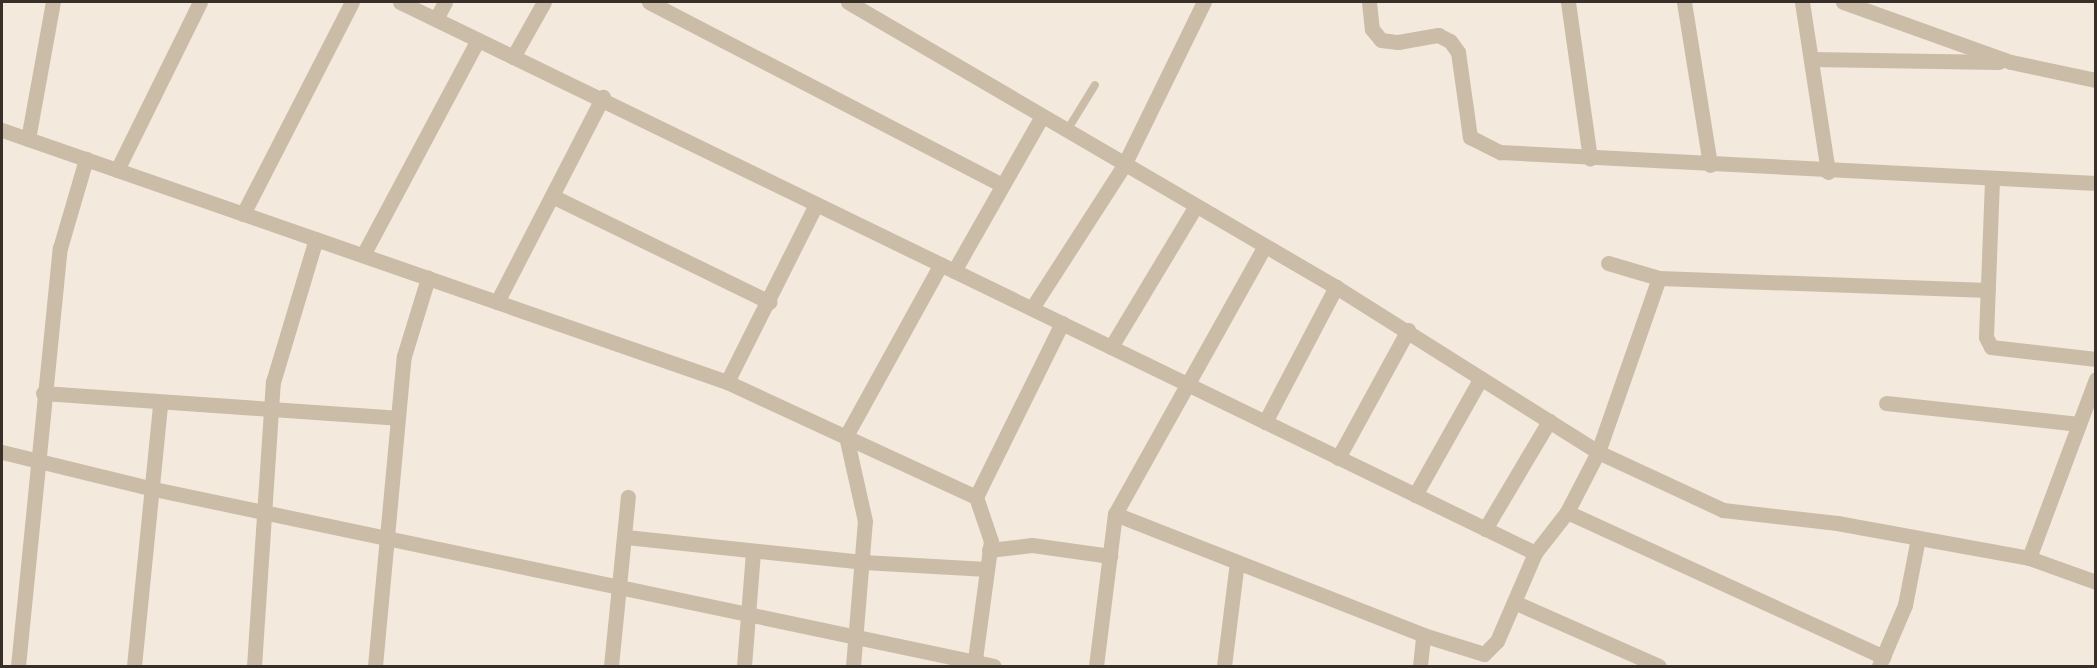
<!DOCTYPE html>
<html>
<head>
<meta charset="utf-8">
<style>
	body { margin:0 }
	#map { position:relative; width:2097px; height:668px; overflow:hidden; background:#f3eadd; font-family:"Open Sans",sans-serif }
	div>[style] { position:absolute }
	.lane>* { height:8px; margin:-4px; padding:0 4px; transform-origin:4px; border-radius:4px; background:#cbbca8 }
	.street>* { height:15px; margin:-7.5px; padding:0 7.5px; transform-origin:7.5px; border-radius:7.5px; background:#cbbca8 }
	span { translate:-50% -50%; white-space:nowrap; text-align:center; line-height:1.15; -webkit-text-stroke:4.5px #faf4e9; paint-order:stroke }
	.frame { position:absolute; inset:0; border:3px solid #382f28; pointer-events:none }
</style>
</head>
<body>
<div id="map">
	<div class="lane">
		<i style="left:1066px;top:132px;width:55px;rotate:-58.3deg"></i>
	</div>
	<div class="street">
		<i style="left:400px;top:2px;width:1262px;rotate:25.89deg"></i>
		<i style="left:649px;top:2px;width:398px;rotate:27.4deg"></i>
		<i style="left:848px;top:2px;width:565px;rotate:30.29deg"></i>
		<i style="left:1336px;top:287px;width:310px;rotate:32.2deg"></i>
		<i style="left:1598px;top:452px;width:138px;rotate:24.9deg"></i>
		<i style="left:1723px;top:510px;width:115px;rotate:6.5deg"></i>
		<i style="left:1837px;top:523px;width:195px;rotate:10.3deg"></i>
		<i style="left:2029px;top:558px;width:71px;rotate:19.7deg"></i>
		<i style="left:1369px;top:2px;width:27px;rotate:84deg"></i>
		<i style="left:1372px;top:29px;width:14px;rotate:51deg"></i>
		<i style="left:1381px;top:40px;width:17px;rotate:7deg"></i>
		<i style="left:1398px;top:42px;width:41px;rotate:-9.9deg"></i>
		<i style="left:1438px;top:35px;width:13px;rotate:27deg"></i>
		<i style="left:1450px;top:41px;width:14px;rotate:54deg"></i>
		<i style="left:1458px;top:52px;width:86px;rotate:82deg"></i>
		<i style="left:1470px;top:137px;width:34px;rotate:27deg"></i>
		<i style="left:1500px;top:152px;width:597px;rotate:2.98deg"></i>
		<i style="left:1568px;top:2px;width:158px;rotate:82deg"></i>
		<i style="left:1684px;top:2px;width:165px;rotate:80.9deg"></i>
		<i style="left:1802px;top:2px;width:172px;rotate:81.3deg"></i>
		<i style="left:1843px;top:2px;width:178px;rotate:19.7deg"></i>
		<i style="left:2011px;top:62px;width:87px;rotate:12deg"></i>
		<i style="left:436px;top:19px;width:19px;rotate:-62deg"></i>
		<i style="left:513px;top:57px;width:63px;rotate:-60.6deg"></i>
		<i style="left:1811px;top:59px;width:188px;rotate:0.9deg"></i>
		<i style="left:2px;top:130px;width:768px;rotate:19.17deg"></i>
		<i style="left:727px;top:382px;width:274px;rotate:24.8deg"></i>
		<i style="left:976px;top:497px;width:46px;rotate:71.2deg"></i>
		<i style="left:991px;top:541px;width:126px;rotate:97.7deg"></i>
		<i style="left:28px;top:139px;width:139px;rotate:-79.7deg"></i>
		<i style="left:117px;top:170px;width:187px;rotate:-63.7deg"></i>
		<i style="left:1992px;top:180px;width:157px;rotate:92.2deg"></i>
		<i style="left:1986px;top:337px;width:11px;rotate:63deg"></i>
		<i style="left:1991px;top:347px;width:106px;rotate:6.5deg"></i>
		<i style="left:552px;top:196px;width:242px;rotate:26deg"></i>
		<i style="left:243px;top:214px;width:238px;rotate:-62.8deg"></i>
		<i style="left:363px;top:255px;width:244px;rotate:-61.9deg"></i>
		<i style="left:1608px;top:263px;width:53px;rotate:16.4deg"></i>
		<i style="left:1659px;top:278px;width:329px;rotate:2.1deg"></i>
		<i style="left:954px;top:271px;width:176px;rotate:-60.4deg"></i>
		<i style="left:497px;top:302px;width:231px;rotate:-62.7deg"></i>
		<i style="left:1032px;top:308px;width:168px;rotate:-57.2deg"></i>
		<i style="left:1123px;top:167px;width:184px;rotate:-63.9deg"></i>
		<i style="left:1111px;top:347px;width:163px;rotate:-59deg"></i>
		<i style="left:727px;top:382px;width:199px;rotate:-63.4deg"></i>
		<i style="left:43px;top:393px;width:355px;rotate:4deg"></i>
		<i style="left:1886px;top:403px;width:194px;rotate:6.2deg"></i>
		<i style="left:1265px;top:422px;width:153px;rotate:-62.3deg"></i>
		<i style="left:2px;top:452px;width:156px;rotate:13.7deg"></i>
		<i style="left:154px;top:489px;width:858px;rotate:11.9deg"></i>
		<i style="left:1338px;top:458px;width:146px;rotate:-61.3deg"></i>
		<i style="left:1415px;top:495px;width:134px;rotate:-60.6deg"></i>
		<i style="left:976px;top:497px;width:194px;rotate:-63.7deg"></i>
		<i style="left:1567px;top:512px;width:348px;rotate:24.6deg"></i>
		<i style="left:1115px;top:514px;width:331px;rotate:21.4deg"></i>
		<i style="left:1423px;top:635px;width:64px;rotate:17.3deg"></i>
		<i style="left:1484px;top:654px;width:18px;rotate:-45deg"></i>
		<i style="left:1497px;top:641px;width:96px;rotate:-66.6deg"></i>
		<i style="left:1535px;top:553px;width:52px;rotate:-52deg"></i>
		<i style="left:1567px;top:512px;width:68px;rotate:-62.7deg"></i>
		<i style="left:1598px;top:452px;width:184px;rotate:-70.7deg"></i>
		<i style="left:1485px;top:529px;width:126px;rotate:-59.3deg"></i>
		<i style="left:626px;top:537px;width:238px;rotate:6deg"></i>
		<i style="left:863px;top:562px;width:124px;rotate:3.2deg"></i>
		<i style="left:989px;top:550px;width:43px;rotate:-6.6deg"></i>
		<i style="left:1032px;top:545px;width:79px;rotate:8deg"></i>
		<i style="left:2029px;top:558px;width:191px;rotate:-69.5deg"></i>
		<i style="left:1514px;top:602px;width:158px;rotate:23.8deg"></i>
		<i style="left:18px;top:666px;width:420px;rotate:-84.3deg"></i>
		<i style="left:60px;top:248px;width:93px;rotate:-73.7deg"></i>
		<i style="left:134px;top:666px;width:263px;rotate:-84.3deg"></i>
		<i style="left:254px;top:666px;width:285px;rotate:-86.2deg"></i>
		<i style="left:273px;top:382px;width:149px;rotate:-73.3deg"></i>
		<i style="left:375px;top:666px;width:311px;rotate:-84.7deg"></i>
		<i style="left:404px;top:356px;width:82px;rotate:-72.9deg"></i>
		<i style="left:611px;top:666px;width:170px;rotate:-84.3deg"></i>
		<i style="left:744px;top:666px;width:115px;rotate:-85.5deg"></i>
		<i style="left:853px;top:666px;width:145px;rotate:-85.3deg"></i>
		<i style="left:865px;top:521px;width:87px;rotate:-102.6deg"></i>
		<i style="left:846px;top:436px;width:196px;rotate:-61.1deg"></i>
		<i style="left:1096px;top:666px;width:153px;rotate:-82.9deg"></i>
		<i style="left:1115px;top:514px;width:307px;rotate:-60.8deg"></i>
		<i style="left:1224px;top:666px;width:105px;rotate:-82.9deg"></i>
		<i style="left:1420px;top:666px;width:31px;rotate:-84deg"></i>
		<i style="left:1879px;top:666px;width:66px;rotate:-66.9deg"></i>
		<i style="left:1905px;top:605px;width:68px;rotate:-79deg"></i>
	</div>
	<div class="frame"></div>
</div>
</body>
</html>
